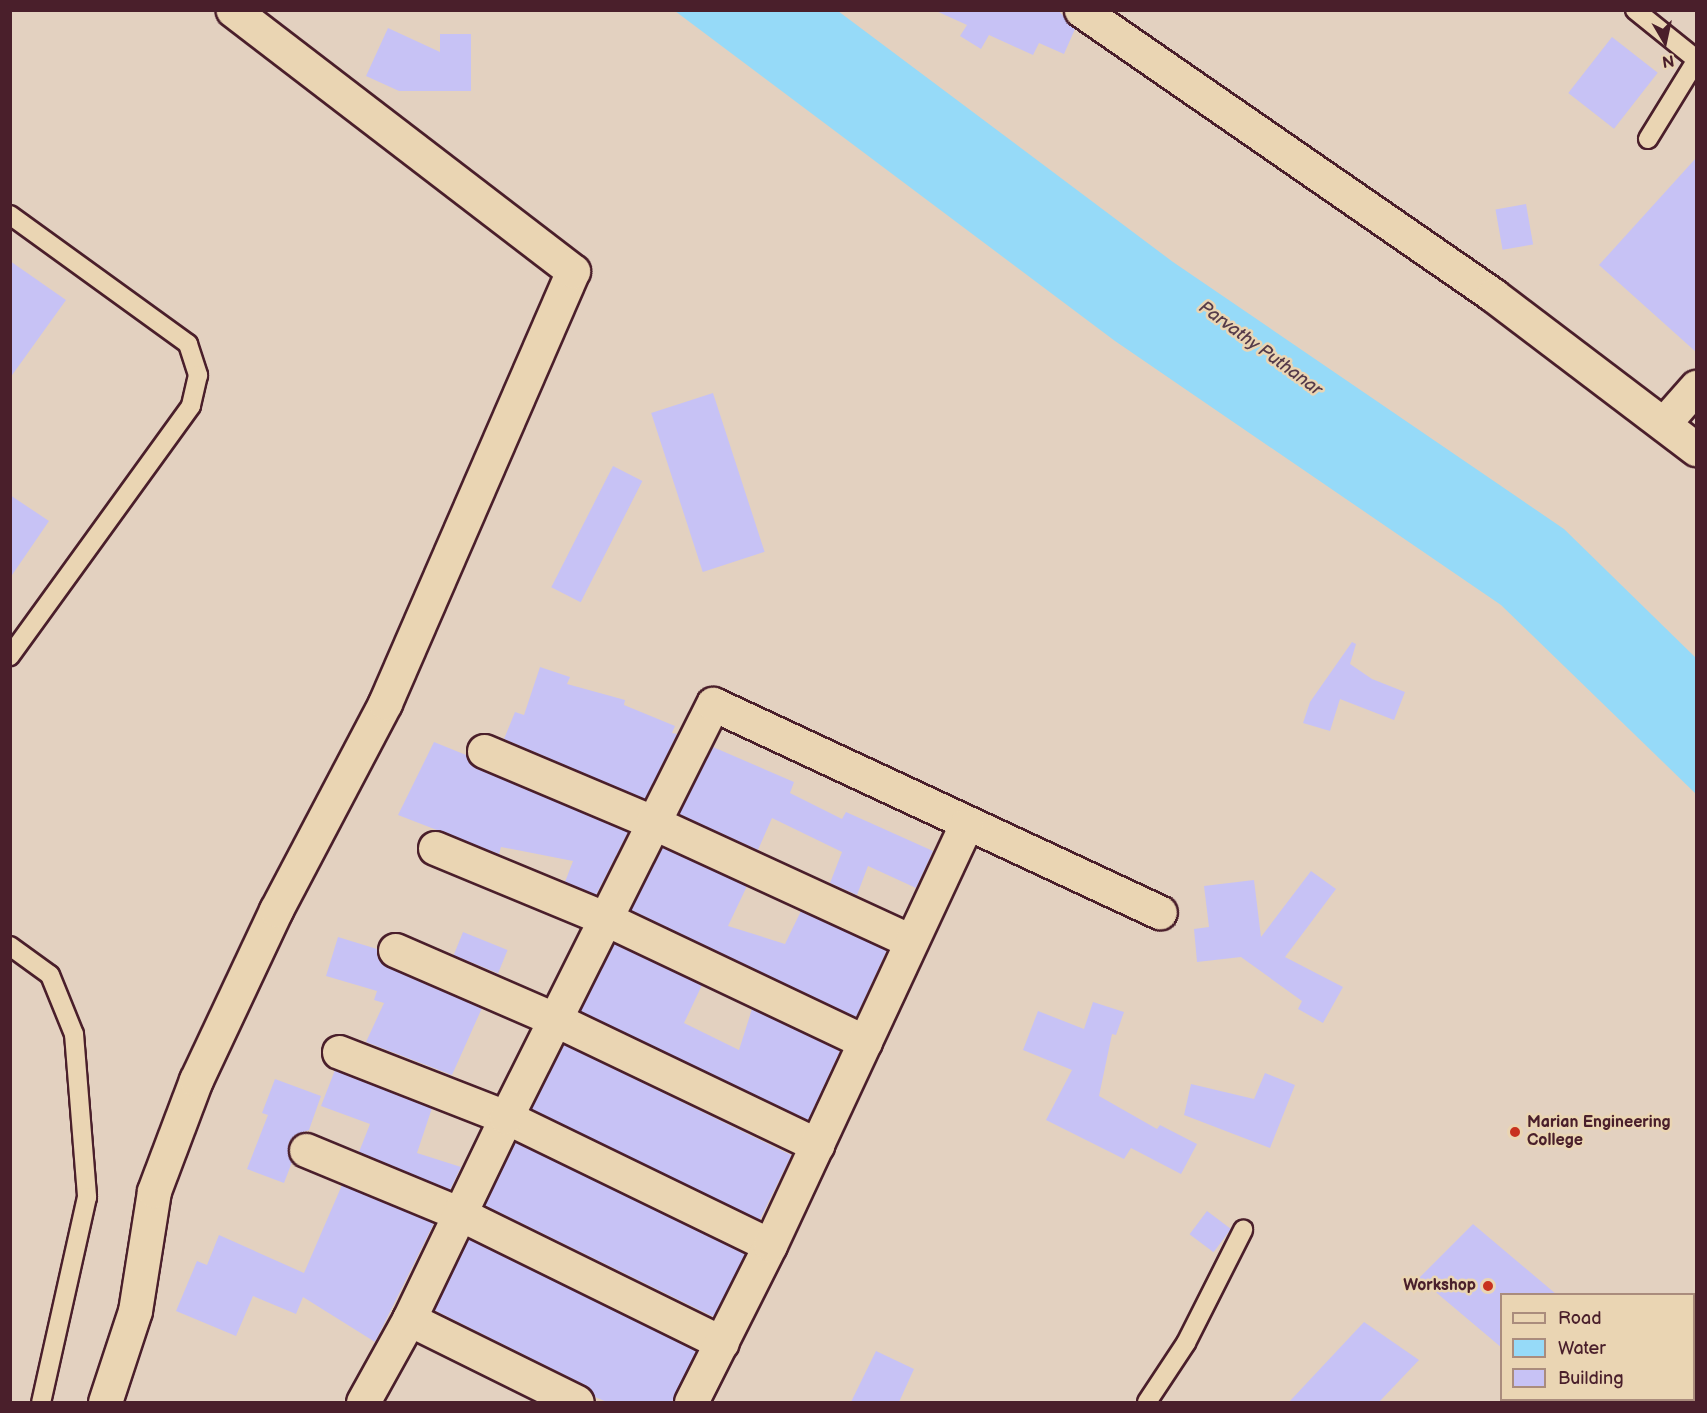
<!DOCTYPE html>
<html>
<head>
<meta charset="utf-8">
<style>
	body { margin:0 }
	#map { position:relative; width:1707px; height:1413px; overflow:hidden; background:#e3d1c0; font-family:"Balsamiq Sans",sans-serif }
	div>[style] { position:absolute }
	.water>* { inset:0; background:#96daf8 }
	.building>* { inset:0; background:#c7c2f5; transform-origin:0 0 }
	.roads { filter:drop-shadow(2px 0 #4a1f2b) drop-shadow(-2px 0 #4a1f2b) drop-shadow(0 2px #4a1f2b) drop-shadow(0 -2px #4a1f2b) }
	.lane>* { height:18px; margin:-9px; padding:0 9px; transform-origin:9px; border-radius:9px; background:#ead5b3 }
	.street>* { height:33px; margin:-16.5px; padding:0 16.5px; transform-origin:16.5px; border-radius:16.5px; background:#ead5b3 }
	.secondary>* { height:33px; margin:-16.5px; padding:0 16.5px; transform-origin:16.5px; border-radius:16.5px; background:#ead5b3 }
	.dots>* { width:16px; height:16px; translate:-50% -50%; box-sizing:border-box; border:3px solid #ead5b3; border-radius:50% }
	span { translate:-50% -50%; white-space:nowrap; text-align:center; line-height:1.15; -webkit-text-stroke:5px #ead5b3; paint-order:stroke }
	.poi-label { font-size:16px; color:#4a1f2b; font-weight:700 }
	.left { translate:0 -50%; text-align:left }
	.right { translate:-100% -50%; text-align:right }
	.water-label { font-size:18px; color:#553b4a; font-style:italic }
	.frame { position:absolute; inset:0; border:12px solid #4a1f2b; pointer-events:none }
	.legend { position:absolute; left:1500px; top:1293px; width:195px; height:108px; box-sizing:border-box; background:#ead5b3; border:2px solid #aa8c7d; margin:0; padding:8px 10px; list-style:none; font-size:18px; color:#4a1f2b }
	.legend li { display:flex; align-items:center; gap:12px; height:30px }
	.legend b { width:30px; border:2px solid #aa8c7d }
	.north { position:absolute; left:1635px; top:12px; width:60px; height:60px; -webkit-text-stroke:4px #ead5b3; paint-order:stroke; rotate:171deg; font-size:16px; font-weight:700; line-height:24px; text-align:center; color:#4a1f2b }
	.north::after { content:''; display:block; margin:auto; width:21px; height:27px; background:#4a1f2b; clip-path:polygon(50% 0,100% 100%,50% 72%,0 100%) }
</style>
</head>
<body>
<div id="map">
	<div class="water">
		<i style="clip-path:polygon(675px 11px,838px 11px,1173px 262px,1564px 529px,1696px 658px,1696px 794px,1501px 605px,1115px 341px)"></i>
	</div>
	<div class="building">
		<i style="clip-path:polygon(934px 10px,1058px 10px,1075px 29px,1064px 54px,1039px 43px,1033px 55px,989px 35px,981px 49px,960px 36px,967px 25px)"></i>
		<i style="clip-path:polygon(388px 28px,440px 52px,440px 34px,471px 34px,471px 91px,399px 91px,366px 76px)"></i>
		<i style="left:1612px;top:37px;width:58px;height:71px;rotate:38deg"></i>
		<i style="clip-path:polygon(1696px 158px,1696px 352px,1599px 265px)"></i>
		<i style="left:1526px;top:204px;width:41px;height:31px;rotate:80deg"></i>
		<i style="clip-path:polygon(10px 261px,66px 300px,10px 378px)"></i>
		<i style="left:713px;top:393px;width:167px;height:65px;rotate:72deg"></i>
		<i style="left:613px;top:466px;width:33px;height:136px;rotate:27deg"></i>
		<i style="clip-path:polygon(10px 495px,49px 521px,10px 578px)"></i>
		<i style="clip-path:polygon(1352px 642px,1356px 644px,1350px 664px,1372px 679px,1405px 692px,1394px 720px,1340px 699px,1330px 731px,1303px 723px,1310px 702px)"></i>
		<i style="clip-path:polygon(540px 667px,570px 677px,567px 684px,625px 700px,624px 705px,675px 726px,672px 733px,677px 734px,645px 799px,504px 739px,515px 712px,524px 715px)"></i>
		<i style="clip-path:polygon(434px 742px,466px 755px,477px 768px,628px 832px,596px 895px,565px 882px,573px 861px,501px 847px,499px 854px,398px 815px)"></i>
		<i style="clip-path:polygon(713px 747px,794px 782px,790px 793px,842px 819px,846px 812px,933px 851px,916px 888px,868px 866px,857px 895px,830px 883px,842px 852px,772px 818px,758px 850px,679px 814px)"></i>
		<i style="clip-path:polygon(662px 847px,747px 886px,728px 926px,785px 944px,801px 911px,887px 950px,856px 1017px,631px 910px)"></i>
		<i style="clip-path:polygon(1311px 871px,1336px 889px,1285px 957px,1343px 987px,1323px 1023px,1298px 1009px,1302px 1001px,1241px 957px,1197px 962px,1194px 929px,1209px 927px,1204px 886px,1254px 880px,1261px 937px)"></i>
		<i style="left:463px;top:932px;width:48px;height:25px;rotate:22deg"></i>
		<i style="clip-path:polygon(338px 937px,377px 949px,380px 961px,388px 967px,482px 1008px,452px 1075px,366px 1042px,384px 1003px,374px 1000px,377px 991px,326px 976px)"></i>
		<i style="clip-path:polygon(614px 943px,702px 985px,684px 1023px,739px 1050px,752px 1009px,840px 1051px,808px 1120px,580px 1011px)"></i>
		<i style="clip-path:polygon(1093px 1002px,1124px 1012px,1116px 1035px,1112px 1034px,1099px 1096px,1157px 1129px,1160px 1125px,1197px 1144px,1181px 1174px,1131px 1148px,1124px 1159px,1046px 1120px,1072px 1070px,1023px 1050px,1038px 1011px,1084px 1029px)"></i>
		<i style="left:563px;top:1044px;width:254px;height:72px;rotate:26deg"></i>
		<i style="clip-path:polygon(335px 1070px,432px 1108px,417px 1153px,461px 1167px,450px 1190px,359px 1152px,370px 1124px,321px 1106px)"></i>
		<i style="clip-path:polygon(1265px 1073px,1295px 1085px,1270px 1148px,1184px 1115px,1191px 1084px,1254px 1099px)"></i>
		<i style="clip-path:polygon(275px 1079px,321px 1096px,309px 1130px,295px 1135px,289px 1142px,288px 1153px,292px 1162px,284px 1183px,247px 1169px,268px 1115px,262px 1113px)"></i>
		<i style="left:515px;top:1142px;width:256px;height:70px;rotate:26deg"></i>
		<i style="clip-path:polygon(342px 1185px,434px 1223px,375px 1342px,303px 1297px,296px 1314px,253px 1296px,236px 1336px,176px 1311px,197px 1261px,207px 1265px,219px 1235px,304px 1273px)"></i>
		<i style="left:1207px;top:1211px;width:30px;height:29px;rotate:37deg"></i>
		<i style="clip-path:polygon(1473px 1224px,1556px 1294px,1502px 1294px,1502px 1348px,1419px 1278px)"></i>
		<i style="clip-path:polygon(468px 1239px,696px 1351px,672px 1402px,607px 1402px,595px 1397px,585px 1385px,434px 1310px)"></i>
		<i style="clip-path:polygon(1364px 1322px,1419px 1360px,1379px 1402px,1289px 1402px)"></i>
		<i style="clip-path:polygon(876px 1351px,914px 1369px,899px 1402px,851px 1402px)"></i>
	</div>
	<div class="roads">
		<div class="lane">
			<i style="left:1635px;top:10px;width:78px;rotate:38.8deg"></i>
			<i style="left:1648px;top:139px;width:92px;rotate:-58.4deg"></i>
			<i style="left:10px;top:215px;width:220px;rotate:35.9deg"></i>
			<i style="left:188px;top:344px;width:33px;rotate:72deg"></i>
			<i style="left:198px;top:375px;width:32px;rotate:103deg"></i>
			<i style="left:191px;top:406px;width:309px;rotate:125.9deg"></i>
			<i style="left:10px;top:946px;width:49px;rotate:35.9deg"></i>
			<i style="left:50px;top:975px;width:64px;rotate:67.9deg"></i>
			<i style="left:74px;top:1034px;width:164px;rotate:85.4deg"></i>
			<i style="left:87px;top:1197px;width:210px;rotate:102.6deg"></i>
			<i style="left:1147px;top:1402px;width:71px;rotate:-56.5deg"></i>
			<i style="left:1186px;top:1343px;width:127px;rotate:-63.2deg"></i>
		</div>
		<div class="street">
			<i style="left:1665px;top:422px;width:47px;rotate:-48.5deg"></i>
			<i style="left:484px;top:751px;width:182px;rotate:22.9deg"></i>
			<i style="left:652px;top:822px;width:283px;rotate:24.7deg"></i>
			<i style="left:435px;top:848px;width:183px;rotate:22.5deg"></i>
			<i style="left:604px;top:918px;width:289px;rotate:25.4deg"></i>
			<i style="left:395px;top:950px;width:173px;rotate:23.5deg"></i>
			<i style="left:554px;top:1019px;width:292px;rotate:25.6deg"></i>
			<i style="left:339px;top:1052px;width:179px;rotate:21.3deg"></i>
			<i style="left:506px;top:1117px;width:293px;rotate:25.9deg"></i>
			<i style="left:306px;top:1150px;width:165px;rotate:22.5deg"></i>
			<i style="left:458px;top:1213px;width:294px;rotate:26.2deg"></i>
			<i style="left:409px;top:1319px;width:187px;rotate:26.3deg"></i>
			<i style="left:105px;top:1402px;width:96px;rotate:-71.8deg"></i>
			<i style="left:135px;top:1311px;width:121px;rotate:-81deg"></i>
			<i style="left:154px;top:1191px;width:119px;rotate:-69.3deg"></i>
			<i style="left:196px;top:1080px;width:188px;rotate:-64.8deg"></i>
			<i style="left:276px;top:910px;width:234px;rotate:-62.2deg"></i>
			<i style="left:385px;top:703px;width:471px;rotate:-66.5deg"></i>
			<i style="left:573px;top:271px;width:429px;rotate:-142.5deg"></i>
			<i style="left:363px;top:1402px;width:95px;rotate:-61deg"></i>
			<i style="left:409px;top:1319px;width:224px;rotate:-64.3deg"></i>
			<i style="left:506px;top:1117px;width:462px;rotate:-63.4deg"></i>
			<i style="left:713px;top:704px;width:493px;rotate:25deg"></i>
			<i style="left:691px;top:1402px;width:176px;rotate:-63.3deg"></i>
			<i style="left:770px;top:1245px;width:464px;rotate:-65deg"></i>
		</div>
		<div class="secondary">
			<i style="left:1081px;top:10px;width:501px;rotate:34.67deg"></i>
			<i style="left:1493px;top:295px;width:255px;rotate:37.2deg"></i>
		</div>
	</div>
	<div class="dots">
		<i style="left:1515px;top:1132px;background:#c8321e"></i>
		<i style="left:1488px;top:1286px;background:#c8321e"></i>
	</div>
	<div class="poi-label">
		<span class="left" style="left:1527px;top:1132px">Marian Engineering<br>College</span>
		<span class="right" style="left:1476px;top:1286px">Workshop</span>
	</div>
	<div class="water-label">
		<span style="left:1260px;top:349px;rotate:36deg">Parvathy Puthanar</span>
	</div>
	<div class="frame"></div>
	<ul class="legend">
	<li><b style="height:8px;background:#ead5b3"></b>Road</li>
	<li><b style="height:16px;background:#96daf8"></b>Water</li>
	<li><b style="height:16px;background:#c7c2f5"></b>Building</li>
	</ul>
	<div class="north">N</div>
</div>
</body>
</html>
